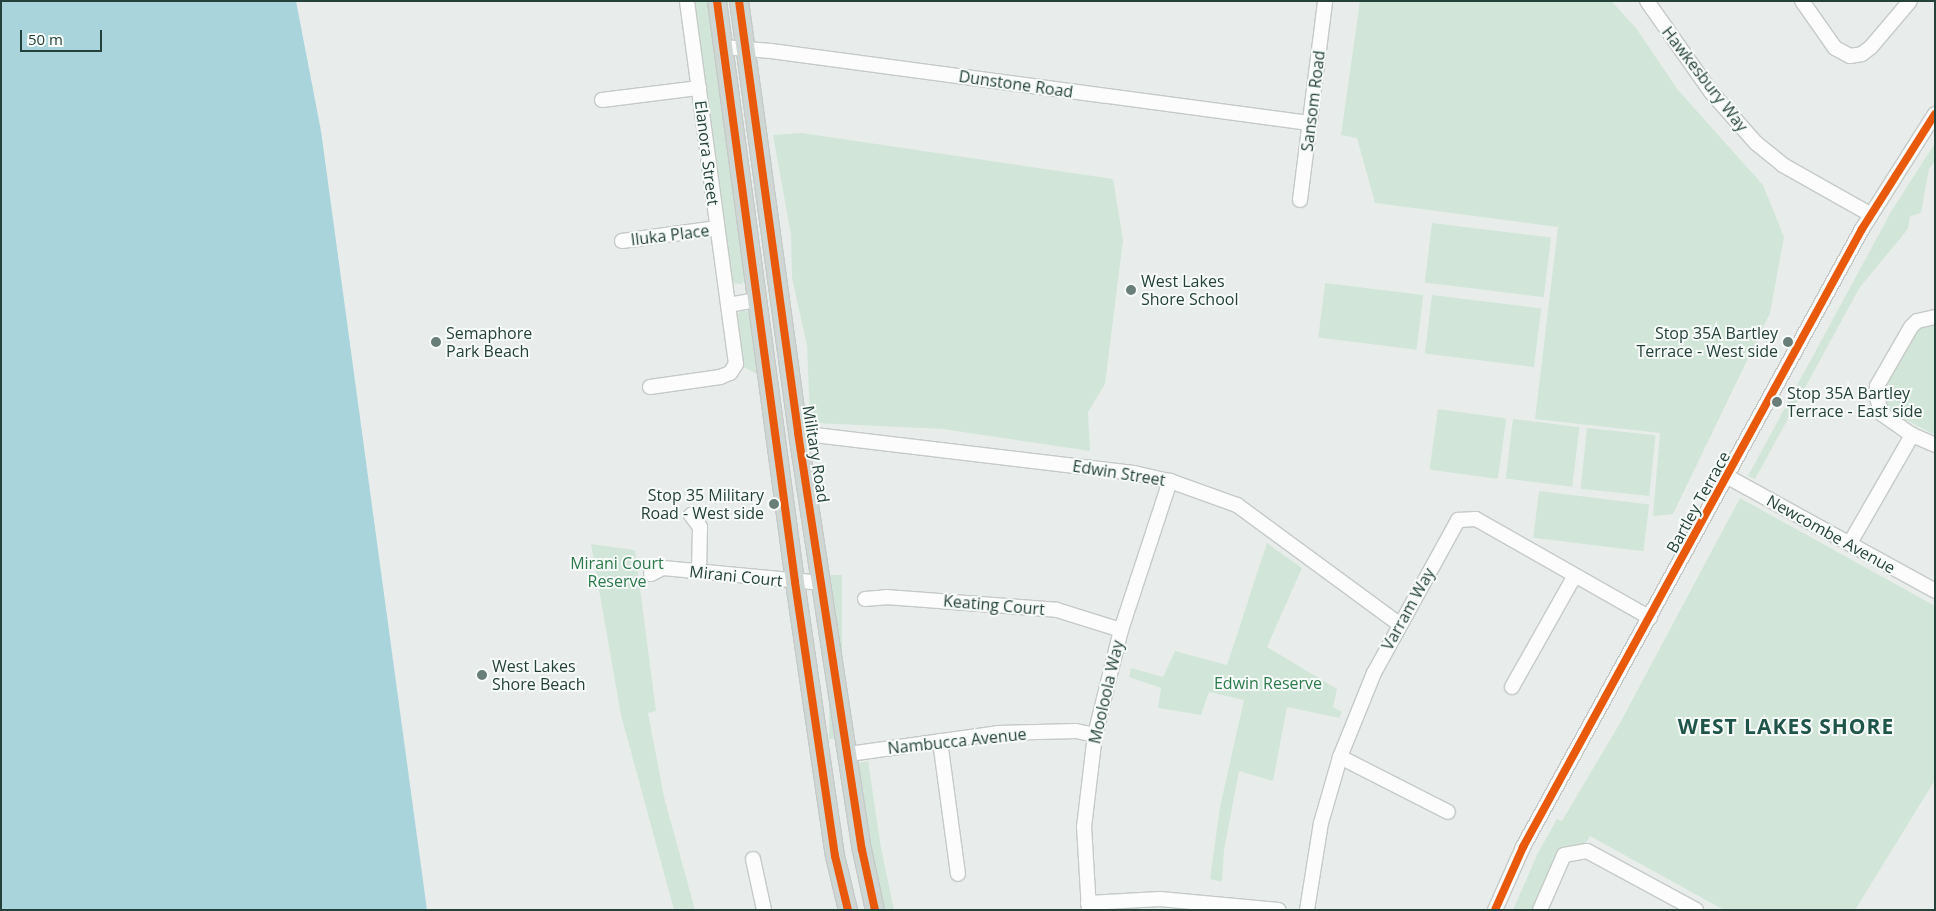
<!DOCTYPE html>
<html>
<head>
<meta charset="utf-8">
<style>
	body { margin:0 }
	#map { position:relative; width:1936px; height:911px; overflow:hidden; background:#e8edeb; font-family:"Open Sans",sans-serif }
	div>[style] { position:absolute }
	.green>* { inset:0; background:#d1e6d8; transform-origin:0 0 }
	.water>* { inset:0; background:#a9d4db }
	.roads { filter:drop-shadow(1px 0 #c5cac8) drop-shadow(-1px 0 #c5cac8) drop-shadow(0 1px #c5cac8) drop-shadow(0 -1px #c5cac8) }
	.minor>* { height:14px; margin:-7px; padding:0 7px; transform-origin:7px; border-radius:7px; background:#fcfcfc }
	.major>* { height:18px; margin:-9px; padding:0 9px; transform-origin:9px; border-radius:9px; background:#cfd7d5 }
	.cycleway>* { height:8px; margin:-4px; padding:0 4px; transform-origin:4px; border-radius:4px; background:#e8590c }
	.dots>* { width:14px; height:14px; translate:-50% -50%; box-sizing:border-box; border:2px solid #f7fbf9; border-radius:50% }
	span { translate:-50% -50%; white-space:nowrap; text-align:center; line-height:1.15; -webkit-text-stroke:4px #f7fbf9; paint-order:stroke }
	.street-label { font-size:16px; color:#24423a }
	.poi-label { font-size:16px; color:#24423a }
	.left { translate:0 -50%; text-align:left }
	.right { translate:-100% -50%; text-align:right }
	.park-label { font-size:16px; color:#2d7a4b }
	.district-label { font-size:21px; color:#1f5548; font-weight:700; letter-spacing:1px }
	.frame { position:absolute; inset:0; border:2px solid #24423a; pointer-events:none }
	.scale { position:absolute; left:20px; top:30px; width:82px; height:22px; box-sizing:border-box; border:2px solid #24423a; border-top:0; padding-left:6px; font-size:15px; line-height:18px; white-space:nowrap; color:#24423a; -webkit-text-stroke:4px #f7fbf9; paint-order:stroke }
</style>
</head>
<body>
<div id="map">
	<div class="green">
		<i style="clip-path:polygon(695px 1px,708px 1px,746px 278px,742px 284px,733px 283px,731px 279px)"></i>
		<i style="clip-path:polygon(1360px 1px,1611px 1px,1636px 28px,1678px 90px,1763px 185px,1784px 237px,1770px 313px,1673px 514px,1653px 516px,1660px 433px,1535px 419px,1558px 227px,1375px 203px,1357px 138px,1341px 135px)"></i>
		<i style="clip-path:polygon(802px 133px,1113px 179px,1123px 240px,1105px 384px,1088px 412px,1090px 451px,943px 429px,815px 423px,810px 417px,807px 346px,792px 278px,791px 235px,773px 135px)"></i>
		<i style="clip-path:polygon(1935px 143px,1935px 161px,1929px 169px,1921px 213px,1910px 216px,1908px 229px,1860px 287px,1755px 479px,1748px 476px,1892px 210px)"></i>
		<i style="left:1432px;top:223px;width:120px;height:60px;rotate:7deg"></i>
		<i style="left:1325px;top:283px;width:99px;height:55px;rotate:7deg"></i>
		<i style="left:1432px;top:295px;width:110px;height:59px;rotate:7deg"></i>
		<i style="clip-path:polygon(742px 310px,750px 312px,758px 375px,744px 367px,736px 316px)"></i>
		<i style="clip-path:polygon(1935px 324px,1935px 435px,1889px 411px,1882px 401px,1883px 390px,1917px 330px)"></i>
		<i style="left:1438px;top:409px;width:69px;height:61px;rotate:8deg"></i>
		<i style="left:1513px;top:419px;width:67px;height:60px;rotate:7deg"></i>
		<i style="left:1587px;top:428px;width:69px;height:61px;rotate:6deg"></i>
		<i style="left:1539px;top:491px;width:111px;height:47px;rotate:7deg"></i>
		<i style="clip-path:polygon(1740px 498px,1935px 606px,1935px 780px,1855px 910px,1724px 910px,1590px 836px,1585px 845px,1571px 846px,1558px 853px,1533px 910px,1513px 910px,1538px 853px,1557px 819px,1562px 821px,1620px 723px)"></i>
		<i style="clip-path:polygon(1267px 543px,1302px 568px,1267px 647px,1337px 689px,1333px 707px,1342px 712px,1339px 718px,1287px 707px,1273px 781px,1239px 771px,1224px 850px,1222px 882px,1210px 879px,1220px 807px,1244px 700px,1209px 692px,1201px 715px,1158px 708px,1161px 688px,1129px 677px,1131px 668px,1163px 677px,1175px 651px,1227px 665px)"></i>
		<i style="clip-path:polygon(591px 544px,635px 550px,656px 711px,648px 713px,664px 797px,695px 910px,674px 910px,621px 715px)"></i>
		<i style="left:829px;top:575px;width:13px;height:164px"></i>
		<i style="clip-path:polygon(868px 761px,881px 848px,894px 910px,879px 910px,854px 764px)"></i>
	</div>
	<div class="water">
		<i style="clip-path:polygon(1px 1px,296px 1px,321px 131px,427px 910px,1px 910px)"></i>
	</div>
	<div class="roads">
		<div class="minor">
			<i style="left:1647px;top:1px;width:111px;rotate:54.9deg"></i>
			<i style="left:1711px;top:92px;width:68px;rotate:48.6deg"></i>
			<i style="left:1756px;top:143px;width:35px;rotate:39deg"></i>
			<i style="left:1783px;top:165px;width:100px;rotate:29.4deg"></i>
			<i style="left:1802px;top:1px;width:57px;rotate:54.9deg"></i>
			<i style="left:1835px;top:48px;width:17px;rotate:28deg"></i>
			<i style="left:1850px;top:56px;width:12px;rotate:-9deg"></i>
			<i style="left:1862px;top:54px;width:11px;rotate:-38deg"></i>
			<i style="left:1871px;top:47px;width:60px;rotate:-49.7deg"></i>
			<i style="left:723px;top:47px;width:48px;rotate:4.8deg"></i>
			<i style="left:771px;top:51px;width:543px;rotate:7.62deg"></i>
			<i style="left:602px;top:100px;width:98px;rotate:-7.1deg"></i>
			<i style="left:1300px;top:200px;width:201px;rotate:-82.8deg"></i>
			<i style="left:622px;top:241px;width:96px;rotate:-7.8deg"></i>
			<i style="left:728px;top:305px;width:28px;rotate:-10deg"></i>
			<i style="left:1935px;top:317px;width:18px;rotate:167deg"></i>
			<i style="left:1917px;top:321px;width:8px;rotate:135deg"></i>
			<i style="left:1911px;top:327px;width:68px;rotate:120deg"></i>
			<i style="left:1877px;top:386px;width:9px;rotate:96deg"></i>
			<i style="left:1876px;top:395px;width:20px;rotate:72deg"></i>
			<i style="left:1882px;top:414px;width:37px;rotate:35deg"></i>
			<i style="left:1912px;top:435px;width:25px;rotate:23deg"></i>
			<i style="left:650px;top:387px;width:71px;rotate:-8.1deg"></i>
			<i style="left:720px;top:377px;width:11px;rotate:-22deg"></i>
			<i style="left:730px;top:373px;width:11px;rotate:-56deg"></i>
			<i style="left:736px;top:364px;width:366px;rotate:-97.7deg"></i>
			<i style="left:798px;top:433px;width:338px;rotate:6.8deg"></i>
			<i style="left:1134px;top:473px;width:37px;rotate:13deg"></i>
			<i style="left:1170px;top:481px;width:71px;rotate:19.7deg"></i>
			<i style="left:1237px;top:505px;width:201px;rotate:36.3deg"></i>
			<i style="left:1728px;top:477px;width:236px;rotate:28.8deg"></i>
			<i style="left:691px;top:515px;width:15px;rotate:53deg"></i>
			<i style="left:700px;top:527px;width:45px;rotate:91.3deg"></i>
			<i style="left:1850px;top:543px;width:125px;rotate:-60.1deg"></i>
			<i style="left:651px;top:574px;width:13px;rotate:-27deg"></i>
			<i style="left:663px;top:568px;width:160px;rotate:5.4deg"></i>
			<i style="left:865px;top:599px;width:21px;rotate:-5deg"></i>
			<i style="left:886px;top:597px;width:171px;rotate:4.3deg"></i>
			<i style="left:1057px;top:610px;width:67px;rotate:17.4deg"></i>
			<i style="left:1512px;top:687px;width:126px;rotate:-60.6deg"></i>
			<i style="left:940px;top:741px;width:134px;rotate:82.3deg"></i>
			<i style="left:849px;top:754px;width:150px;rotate:-8deg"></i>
			<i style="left:998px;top:733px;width:78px;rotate:-1.5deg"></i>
			<i style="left:1076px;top:731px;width:19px;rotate:12deg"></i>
			<i style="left:1340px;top:757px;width:121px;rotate:27deg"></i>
			<i style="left:753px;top:859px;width:52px;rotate:77.8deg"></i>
			<i style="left:1088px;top:903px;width:72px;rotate:-3.2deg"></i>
			<i style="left:1160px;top:899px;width:119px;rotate:5.3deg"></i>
			<i style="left:1089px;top:910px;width:83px;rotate:-93.4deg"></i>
			<i style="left:1084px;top:827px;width:93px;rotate:-83.2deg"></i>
			<i style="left:1095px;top:735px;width:108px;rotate:-76.1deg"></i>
			<i style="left:1121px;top:630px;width:157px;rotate:-71.8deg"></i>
			<i style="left:1307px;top:910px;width:88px;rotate:-80.9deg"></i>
			<i style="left:1321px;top:823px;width:69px;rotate:-73.9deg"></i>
			<i style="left:1340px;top:757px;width:91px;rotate:-68deg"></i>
			<i style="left:1374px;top:673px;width:175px;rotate:-61.2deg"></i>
			<i style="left:1458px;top:520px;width:18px;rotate:-3deg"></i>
			<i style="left:1476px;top:519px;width:200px;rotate:29.6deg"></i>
			<i style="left:1495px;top:910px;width:69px;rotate:-66deg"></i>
			<i style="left:1523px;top:847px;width:705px;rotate:-61.25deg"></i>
			<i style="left:1862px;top:229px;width:136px;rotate:-57.6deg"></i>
			<i style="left:1540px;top:910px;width:60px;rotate:-66.4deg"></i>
			<i style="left:1564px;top:855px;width:23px;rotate:-10deg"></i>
			<i style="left:1587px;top:851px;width:124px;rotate:28.4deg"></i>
		</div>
		<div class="major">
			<i style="left:717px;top:1px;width:586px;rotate:82.35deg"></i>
			<i style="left:795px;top:582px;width:277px;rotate:81.7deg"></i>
			<i style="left:835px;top:856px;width:56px;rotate:76.5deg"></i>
			<i style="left:739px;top:1px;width:436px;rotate:82.2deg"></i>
			<i style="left:798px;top:433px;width:422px;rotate:81.3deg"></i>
			<i style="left:862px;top:850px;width:61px;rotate:77.8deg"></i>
		</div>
	</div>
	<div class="cycleway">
		<i style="left:717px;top:1px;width:586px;rotate:82.35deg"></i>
		<i style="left:795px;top:582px;width:277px;rotate:81.7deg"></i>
		<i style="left:835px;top:856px;width:56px;rotate:76.5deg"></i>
		<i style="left:739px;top:1px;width:436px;rotate:82.2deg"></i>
		<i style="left:798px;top:433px;width:422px;rotate:81.3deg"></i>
		<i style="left:862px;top:850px;width:61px;rotate:77.8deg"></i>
		<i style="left:1495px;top:910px;width:69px;rotate:-66deg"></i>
		<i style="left:1523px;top:847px;width:705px;rotate:-61.25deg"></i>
		<i style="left:1862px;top:229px;width:136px;rotate:-57.6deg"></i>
	</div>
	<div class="dots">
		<i style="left:1131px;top:290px;background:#697e78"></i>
		<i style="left:436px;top:342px;background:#697e78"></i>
		<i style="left:1788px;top:342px;background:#697e78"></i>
		<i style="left:1777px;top:402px;background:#697e78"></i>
		<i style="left:774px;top:504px;background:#697e78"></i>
		<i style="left:482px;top:675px;background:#697e78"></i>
	</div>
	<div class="street-label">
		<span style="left:1705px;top:79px;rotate:52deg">Hawkesbury Way</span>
		<span style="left:1016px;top:84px;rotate:8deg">Dunstone Road</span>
		<span style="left:1313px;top:101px;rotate:-83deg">Sansom Road</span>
		<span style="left:707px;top:153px;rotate:83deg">Elanora Street</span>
		<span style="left:670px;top:235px;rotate:-7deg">Iluka Place</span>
		<span style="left:816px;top:454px;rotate:81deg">Military Road</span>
		<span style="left:1119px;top:473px;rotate:9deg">Edwin Street</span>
		<span style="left:1698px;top:502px;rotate:-61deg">Bartley Terrace</span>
		<span style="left:1831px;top:534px;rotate:29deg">Newcombe Avenue</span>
		<span style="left:736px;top:576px;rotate:6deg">Mirani Court</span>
		<span style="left:994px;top:605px;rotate:5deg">Keating Court</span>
		<span style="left:1408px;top:609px;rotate:-61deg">Varram Way</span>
		<span style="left:1106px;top:692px;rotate:-77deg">Mooloola Way</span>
		<span style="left:957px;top:741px;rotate:-6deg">Nambucca Avenue</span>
	</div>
	<div class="poi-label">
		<span class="left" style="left:1141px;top:290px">West Lakes<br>Shore School</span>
		<span class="left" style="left:446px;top:342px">Semaphore<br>Park Beach</span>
		<span class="right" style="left:1778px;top:342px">Stop 35A Bartley<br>Terrace - West side</span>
		<span class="left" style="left:1787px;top:402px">Stop 35A Bartley<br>Terrace - East side</span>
		<span class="right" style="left:764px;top:504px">Stop 35 Military<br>Road - West side</span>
		<span class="left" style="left:492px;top:675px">West Lakes<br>Shore Beach</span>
	</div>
	<div class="park-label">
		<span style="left:617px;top:572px">Mirani Court<br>Reserve</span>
		<span style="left:1268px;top:683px">Edwin Reserve</span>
	</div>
	<div class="district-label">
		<span style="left:1786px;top:726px">WEST LAKES SHORE</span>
	</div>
	<div class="frame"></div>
	<div class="scale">50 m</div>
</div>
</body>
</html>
